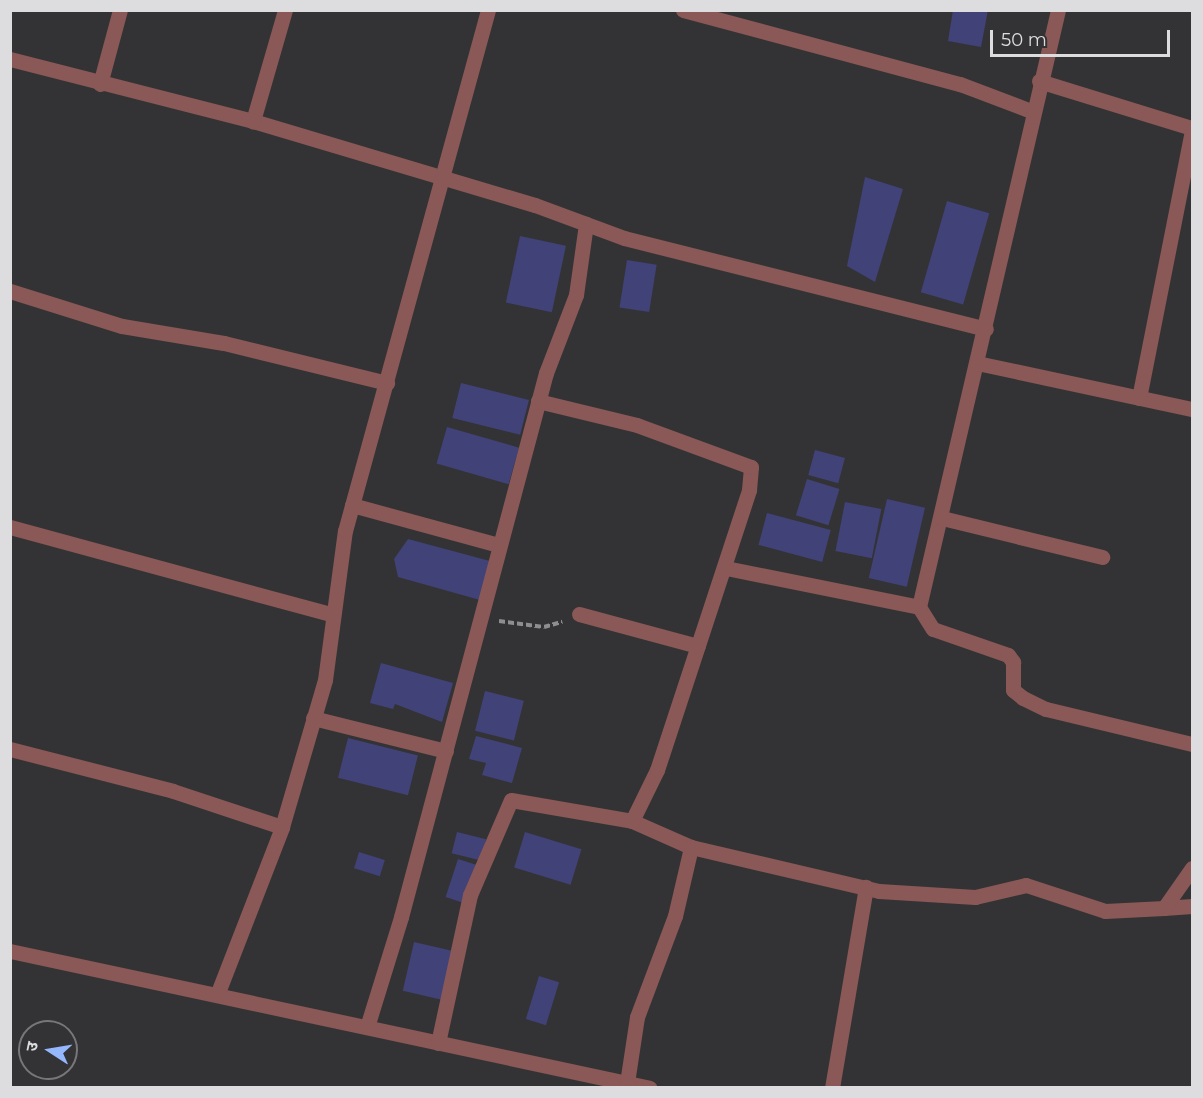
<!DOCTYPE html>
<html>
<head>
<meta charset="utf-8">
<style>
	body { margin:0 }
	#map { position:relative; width:1203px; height:1098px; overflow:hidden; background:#333335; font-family:Montserrat,"Noto Sans Devanagari",sans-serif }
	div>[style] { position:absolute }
	.building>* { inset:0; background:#404278; transform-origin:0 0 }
	.path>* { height:4px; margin-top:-2px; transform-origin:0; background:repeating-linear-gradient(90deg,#8e8e90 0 6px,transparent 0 9px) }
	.street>* { height:15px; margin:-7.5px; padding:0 7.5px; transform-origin:7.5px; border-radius:7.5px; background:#8a5856 }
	span { translate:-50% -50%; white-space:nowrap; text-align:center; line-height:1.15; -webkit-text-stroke:4.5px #333335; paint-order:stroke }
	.frame { position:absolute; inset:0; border:12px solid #dddddf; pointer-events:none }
	.north { position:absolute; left:18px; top:1020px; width:60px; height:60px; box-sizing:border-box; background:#333335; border:2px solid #777779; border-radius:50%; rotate:282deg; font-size:16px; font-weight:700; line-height:24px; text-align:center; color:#dddddf }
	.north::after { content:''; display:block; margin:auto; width:21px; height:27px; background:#94b7fd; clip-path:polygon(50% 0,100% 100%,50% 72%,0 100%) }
	.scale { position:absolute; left:990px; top:30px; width:180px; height:27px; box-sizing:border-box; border:3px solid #dddddf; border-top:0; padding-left:8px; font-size:18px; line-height:21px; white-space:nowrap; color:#dddddf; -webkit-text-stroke:4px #333335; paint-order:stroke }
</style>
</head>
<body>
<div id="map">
	<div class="building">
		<i style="clip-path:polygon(953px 10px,988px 10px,981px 47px,948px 41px)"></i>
		<i style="clip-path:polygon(865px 177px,903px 189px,875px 282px,847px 266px)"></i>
		<i style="left:947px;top:201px;width:44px;height:95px;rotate:16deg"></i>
		<i style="left:520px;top:236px;width:47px;height:68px;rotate:12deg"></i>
		<i style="left:627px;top:260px;width:30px;height:48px;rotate:9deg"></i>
		<i style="left:461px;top:383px;width:70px;height:36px;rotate:14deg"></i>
		<i style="left:447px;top:427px;width:75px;height:38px;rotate:16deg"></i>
		<i style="left:815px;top:450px;width:31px;height:26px;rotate:15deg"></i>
		<i style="left:807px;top:479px;width:34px;height:38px;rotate:17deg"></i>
		<i style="left:887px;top:499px;width:39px;height:81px;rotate:13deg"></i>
		<i style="left:845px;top:502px;width:37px;height:50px;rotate:11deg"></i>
		<i style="left:767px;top:513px;width:66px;height:33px;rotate:15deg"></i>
		<i style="clip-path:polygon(408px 539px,490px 561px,480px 600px,398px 577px,394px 559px)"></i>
		<i style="clip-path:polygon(381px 663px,453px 683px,442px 722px,395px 704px,393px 709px,370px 703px)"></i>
		<i style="left:485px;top:691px;width:40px;height:41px;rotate:14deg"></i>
		<i style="clip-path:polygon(476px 736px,522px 748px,512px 783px,482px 775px,486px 763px,469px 759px)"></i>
		<i style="left:348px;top:738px;width:72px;height:41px;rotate:14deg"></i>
		<i style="left:457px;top:832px;width:30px;height:22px;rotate:14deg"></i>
		<i style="left:525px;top:832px;width:59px;height:37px;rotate:17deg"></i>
		<i style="left:359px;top:852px;width:27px;height:17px;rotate:17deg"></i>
		<i style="left:458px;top:859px;width:19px;height:40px;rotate:18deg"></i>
		<i style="left:414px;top:942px;width:40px;height:50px;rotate:13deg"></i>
		<i style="left:539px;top:976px;width:21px;height:45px;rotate:17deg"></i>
	</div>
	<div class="path">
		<i style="left:499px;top:621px;width:45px;rotate:7.6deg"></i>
		<i style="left:544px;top:627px;width:19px;rotate:-16deg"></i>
	</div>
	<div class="street">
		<i style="left:285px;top:10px;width:116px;rotate:106.1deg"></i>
		<i style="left:253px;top:121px;width:294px;rotate:16.6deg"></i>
		<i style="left:535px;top:205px;width:95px;rotate:20.3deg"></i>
		<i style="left:624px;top:238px;width:373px;rotate:14.1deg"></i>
		<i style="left:683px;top:10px;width:287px;rotate:15deg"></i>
		<i style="left:960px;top:84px;width:76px;rotate:20.8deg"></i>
		<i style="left:1058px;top:10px;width:613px;rotate:103.11deg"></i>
		<i style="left:919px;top:607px;width:26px;rotate:58deg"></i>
		<i style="left:933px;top:629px;width:79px;rotate:19.1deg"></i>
		<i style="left:1008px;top:655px;width:9px;rotate:54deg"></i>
		<i style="left:1013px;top:662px;width:28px;rotate:90deg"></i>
		<i style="left:1013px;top:690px;width:13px;rotate:39deg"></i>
		<i style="left:1023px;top:698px;width:25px;rotate:26deg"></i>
		<i style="left:1046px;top:709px;width:150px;rotate:13.5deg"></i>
		<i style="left:10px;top:59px;width:251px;rotate:14.3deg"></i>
		<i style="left:1039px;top:81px;width:160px;rotate:17.1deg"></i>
		<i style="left:100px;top:84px;width:77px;rotate:-74.9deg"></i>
		<i style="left:10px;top:291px;width:117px;rotate:17.4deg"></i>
		<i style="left:122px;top:326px;width:103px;rotate:9.5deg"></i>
		<i style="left:224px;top:343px;width:168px;rotate:13.8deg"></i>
		<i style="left:977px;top:363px;width:220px;rotate:12.1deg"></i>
		<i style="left:1139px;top:398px;width:272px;rotate:-78.8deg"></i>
		<i style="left:352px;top:505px;width:151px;rotate:15.3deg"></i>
		<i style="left:942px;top:518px;width:165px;rotate:13.7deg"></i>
		<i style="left:10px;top:527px;width:335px;rotate:15.2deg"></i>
		<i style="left:726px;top:568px;width:197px;rotate:11.4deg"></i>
		<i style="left:579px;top:614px;width:123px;rotate:15.1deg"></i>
		<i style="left:313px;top:718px;width:137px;rotate:13.9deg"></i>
		<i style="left:10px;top:749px;width:168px;rotate:14.4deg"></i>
		<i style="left:173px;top:791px;width:115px;rotate:18.3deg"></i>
		<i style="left:632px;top:821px;width:64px;rotate:23.8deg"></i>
		<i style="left:1164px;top:908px;width:28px;rotate:-4deg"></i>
		<i style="left:10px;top:951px;width:654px;rotate:12.08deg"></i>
		<i style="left:217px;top:995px;width:180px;rotate:-68.8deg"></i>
		<i style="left:282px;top:827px;width:153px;rotate:-73.7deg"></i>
		<i style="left:325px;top:680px;width:150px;rotate:-82.4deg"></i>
		<i style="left:345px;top:531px;width:540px;rotate:-74.65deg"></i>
		<i style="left:367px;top:1027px;width:115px;rotate:-72.8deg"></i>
		<i style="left:401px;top:917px;width:563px;rotate:-75.08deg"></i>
		<i style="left:546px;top:373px;width:84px;rotate:-69deg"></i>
		<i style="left:576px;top:295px;width:72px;rotate:-82deg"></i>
		<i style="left:438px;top:1043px;width:151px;rotate:-77.8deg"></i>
		<i style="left:470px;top:895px;width:103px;rotate:-66.7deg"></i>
		<i style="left:511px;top:800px;width:123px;rotate:9.8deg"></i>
		<i style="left:632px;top:821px;width:57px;rotate:-63.9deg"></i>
		<i style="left:657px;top:770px;width:295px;rotate:-71.8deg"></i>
		<i style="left:749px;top:490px;width:23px;rotate:-85deg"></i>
		<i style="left:751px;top:467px;width:121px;rotate:-159.8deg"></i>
		<i style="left:637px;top:425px;width:102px;rotate:-166.4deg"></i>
		<i style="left:627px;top:1083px;width:67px;rotate:-81.4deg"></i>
		<i style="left:637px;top:1017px;width:108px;rotate:-69.4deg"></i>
		<i style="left:675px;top:916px;width:71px;rotate:-76.9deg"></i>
		<i style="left:691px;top:847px;width:193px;rotate:13.2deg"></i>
		<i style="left:879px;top:891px;width:96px;rotate:3.6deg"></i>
		<i style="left:975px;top:897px;width:52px;rotate:-13.2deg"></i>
		<i style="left:1026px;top:885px;width:83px;rotate:18.2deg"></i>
		<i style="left:1105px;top:911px;width:59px;rotate:-2.9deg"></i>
		<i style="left:1164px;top:908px;width:49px;rotate:-55deg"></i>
		<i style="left:832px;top:1088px;width:204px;rotate:-80.4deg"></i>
	</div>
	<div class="frame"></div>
	<div class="north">उ</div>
	<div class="scale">50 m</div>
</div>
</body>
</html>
